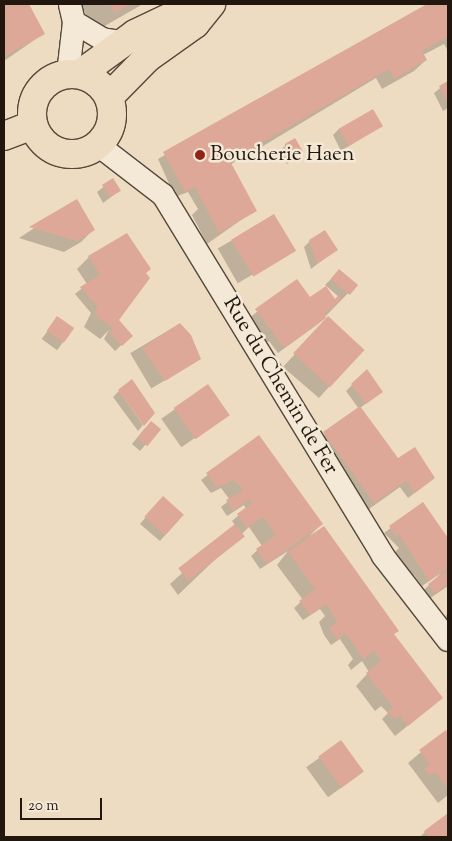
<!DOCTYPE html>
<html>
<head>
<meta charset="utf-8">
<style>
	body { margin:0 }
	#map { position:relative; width:452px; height:841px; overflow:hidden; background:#eedcc2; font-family:"Sorts Mill Goudy",serif }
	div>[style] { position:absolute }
	.shadow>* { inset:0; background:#0003; transform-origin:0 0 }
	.building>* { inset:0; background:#dda898; transform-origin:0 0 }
	.roads { filter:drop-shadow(1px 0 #54483b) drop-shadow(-1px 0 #54483b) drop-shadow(0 1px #54483b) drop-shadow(0 -1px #54483b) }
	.minor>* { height:22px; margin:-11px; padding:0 11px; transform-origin:11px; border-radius:11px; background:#f4e8d7 }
	.primary>* { height:28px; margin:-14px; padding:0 14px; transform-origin:14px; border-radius:14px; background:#eedcc2 }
	.primary>.ring { margin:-14px; padding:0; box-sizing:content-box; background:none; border:28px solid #eedcc2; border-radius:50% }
	.dots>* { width:14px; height:14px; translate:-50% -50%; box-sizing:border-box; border:2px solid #f4e8d7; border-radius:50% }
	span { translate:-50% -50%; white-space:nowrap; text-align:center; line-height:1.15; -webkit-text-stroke:5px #f4e8d7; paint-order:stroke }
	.poi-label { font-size:21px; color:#21170e }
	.left { translate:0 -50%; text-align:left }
	.street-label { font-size:21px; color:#21170e }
	.frame { position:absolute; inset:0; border:5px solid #21170e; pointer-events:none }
	.scale { position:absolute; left:20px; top:798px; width:82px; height:22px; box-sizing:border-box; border:2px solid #21170e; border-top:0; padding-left:6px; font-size:15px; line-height:18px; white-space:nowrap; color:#21170e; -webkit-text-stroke:4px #f4e8d7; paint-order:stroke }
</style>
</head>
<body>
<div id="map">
	<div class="shadow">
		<i style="clip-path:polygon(4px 4px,27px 4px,43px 34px,4px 61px)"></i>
		<i style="clip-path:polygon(80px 4px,143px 4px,96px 31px)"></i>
		<i style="clip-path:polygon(429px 4px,448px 4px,448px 51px,444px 44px,423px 55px,426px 60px,414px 71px,382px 89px,376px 78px,240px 160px,248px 148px,227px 169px,255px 210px,207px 244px,192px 215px,198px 209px,188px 192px,175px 197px,158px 159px)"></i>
		<i style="clip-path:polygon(448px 82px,448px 108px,443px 111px,434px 93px)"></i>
		<i style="clip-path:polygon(381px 126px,341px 151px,333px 135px,339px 129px)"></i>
		<i style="clip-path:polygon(286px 145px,302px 152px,287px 164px,280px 151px)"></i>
		<i style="clip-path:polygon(113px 180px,119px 191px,103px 203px,97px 192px)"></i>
		<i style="clip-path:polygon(76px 201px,93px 230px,81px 242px,64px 252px,19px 238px)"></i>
		<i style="left:274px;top:216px;width:40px;height:65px;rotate:60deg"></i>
		<i style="clip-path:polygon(310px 241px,336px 249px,311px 269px,304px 247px)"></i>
		<i style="clip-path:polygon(89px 257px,145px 274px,117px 320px,131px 336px,115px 351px,104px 339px,109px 330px,100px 339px,84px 327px,91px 313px,75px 294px,87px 284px,77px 269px)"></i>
		<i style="clip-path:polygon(333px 277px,356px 285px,318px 324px,278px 353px,269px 341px,262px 345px,244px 322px,297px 281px,310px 299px,334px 300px,339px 297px,325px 285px)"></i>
		<i style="left:57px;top:318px;width:19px;height:26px;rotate:36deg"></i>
		<i style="left:179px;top:324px;width:41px;height:57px;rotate:59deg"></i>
		<i style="clip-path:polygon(317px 330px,362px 350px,319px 398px,283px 367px)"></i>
		<i style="clip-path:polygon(352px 385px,381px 392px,360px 408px,398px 460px,434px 478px,408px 498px,400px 487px,362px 514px,312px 444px,359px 409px,346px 391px)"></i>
		<i style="left:208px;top:386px;width:35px;height:57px;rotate:55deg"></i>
		<i style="clip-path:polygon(119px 391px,143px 425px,138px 431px,113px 397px)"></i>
		<i style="clip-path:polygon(145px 428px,159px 429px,140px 451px,132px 444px)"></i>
		<i style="clip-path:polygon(259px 437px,322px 524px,309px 536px,324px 527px,397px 631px,393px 635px,442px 698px,395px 736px,382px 719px,388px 713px,381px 706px,375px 711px,356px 686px,369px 672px,362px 661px,351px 670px,348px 665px,353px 659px,340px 639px,331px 645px,324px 635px,319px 622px,325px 616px,320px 609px,303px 620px,294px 608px,303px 600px,277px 565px,288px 551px,260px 569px,251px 556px,262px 546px,249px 527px,178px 595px,170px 584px,235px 525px,232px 521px,246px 509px,244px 505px,227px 516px,221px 507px,230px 500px,221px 488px,211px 493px,201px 480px)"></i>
		<i style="clip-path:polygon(157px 504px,182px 516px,160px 541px,140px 524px)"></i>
		<i style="clip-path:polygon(423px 504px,448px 540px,448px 586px,429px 599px,423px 591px,441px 573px,422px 586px,414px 575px,408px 579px,391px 556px,399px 548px,384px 533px)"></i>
		<i style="clip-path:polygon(448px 613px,448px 624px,444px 618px)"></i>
		<i style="clip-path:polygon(445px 732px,448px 795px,438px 803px,408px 763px)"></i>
		<i style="left:341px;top:742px;width:37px;height:43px;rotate:54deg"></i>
		<i style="clip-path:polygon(448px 814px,448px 837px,420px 837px,425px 832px)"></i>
	</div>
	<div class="building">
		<i style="clip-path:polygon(4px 4px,29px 4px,45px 34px,4px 57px)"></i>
		<i style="clip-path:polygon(110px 4px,131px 4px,115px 13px)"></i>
		<i style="clip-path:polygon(427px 4px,448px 4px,448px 37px,422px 51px,427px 60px,394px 79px,389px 69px,230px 161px,257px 211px,219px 233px,195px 187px,185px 192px,163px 152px)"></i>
		<i style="clip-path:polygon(448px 81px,448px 103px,439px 86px)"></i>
		<i style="left:373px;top:109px;width:20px;height:40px;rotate:60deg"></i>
		<i style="left:295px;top:138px;width:16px;height:12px;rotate:60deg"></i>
		<i style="left:113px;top:178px;width:15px;height:13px;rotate:58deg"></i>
		<i style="clip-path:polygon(77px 199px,95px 230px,77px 241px,29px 227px)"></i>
		<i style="left:274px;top:214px;width:43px;height:50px;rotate:59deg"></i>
		<i style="clip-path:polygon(325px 230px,338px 250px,317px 264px,309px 240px)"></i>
		<i style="clip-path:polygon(127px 233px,151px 269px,146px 273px,150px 278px,119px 320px,133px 336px,122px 346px,109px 332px,113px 328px,95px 315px,97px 306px,80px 287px,100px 275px,88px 256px)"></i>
		<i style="left:339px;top:269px;width:25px;height:13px;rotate:40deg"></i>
		<i style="clip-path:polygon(297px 279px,310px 297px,326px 286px,335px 299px,339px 295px,341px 299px,324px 315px,326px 318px,284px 348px,255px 309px)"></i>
		<i style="left:57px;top:316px;width:21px;height:18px;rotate:35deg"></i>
		<i style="left:328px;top:316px;width:50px;height:51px;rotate:43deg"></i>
		<i style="clip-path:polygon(180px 323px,191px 335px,201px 359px,165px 381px,142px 348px)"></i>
		<i style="clip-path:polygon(367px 369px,383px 392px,366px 404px,351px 384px)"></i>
		<i style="clip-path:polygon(132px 379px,155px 413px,144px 426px,118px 390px)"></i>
		<i style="left:208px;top:384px;width:38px;height:42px;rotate:55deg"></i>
		<i style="clip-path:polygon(360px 406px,398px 458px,415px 447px,435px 478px,415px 493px,406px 481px,374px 503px,323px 432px)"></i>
		<i style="left:151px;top:421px;width:13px;height:22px;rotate:39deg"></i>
		<i style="clip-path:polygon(259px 435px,323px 524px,267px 564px,256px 549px,276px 535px,263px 517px,247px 528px,237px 514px,252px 503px,250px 499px,233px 511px,226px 500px,243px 491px,234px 480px,217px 488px,206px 473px)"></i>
		<i style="left:163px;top:496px;width:28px;height:28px;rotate:42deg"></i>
		<i style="clip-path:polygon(423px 502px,448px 538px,448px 568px,429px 581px,399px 534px,396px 537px,389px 526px)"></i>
		<i style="left:235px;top:524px;width:16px;height:72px;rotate:52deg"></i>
		<i style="clip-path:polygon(324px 526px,399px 631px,394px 634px,443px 698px,408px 726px,400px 716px,396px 719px,387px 712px,393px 707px,366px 673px,381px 661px,374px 651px,363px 659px,346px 633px,338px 640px,329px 628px,337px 622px,326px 604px,310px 615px,299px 601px,315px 589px,288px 552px)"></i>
		<i style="clip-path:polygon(448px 570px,448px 585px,435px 593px,428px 584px)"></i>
		<i style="clip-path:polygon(446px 730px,448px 734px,448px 789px,435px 772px,430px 776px,424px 769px,430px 764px,419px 750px)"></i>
		<i style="left:341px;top:740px;width:39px;height:28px;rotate:54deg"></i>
		<i style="clip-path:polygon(448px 813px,448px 837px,429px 837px,424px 831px)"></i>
	</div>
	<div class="roads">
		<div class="minor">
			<i style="left:74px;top:22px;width:33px;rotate:31deg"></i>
			<i style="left:102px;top:39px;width:20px;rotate:9deg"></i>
			<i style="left:68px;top:74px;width:52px;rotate:-83.4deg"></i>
			<i style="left:74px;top:22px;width:18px;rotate:-103deg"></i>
			<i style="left:98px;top:145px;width:82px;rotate:37.6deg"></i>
			<i style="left:163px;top:195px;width:423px;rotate:58.6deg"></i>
			<i style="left:383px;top:556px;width:106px;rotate:52.3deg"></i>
		</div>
		<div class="primary">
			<i class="ring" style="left:32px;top:74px;width:52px;height:52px"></i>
			<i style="left:80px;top:74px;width:68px;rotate:-36deg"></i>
			<i style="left:135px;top:34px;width:70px;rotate:-25.5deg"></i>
			<i style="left:109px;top:97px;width:54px;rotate:-45.7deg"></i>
			<i style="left:147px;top:58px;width:59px;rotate:-35.3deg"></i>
			<i style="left:195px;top:24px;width:26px;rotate:-51deg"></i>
			<i style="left:4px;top:136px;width:31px;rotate:-21deg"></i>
		</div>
	</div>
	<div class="dots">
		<i style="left:200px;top:155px;background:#8f2418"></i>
	</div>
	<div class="poi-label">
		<span class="left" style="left:210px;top:155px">Boucherie Haen</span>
	</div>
	<div class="street-label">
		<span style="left:280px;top:386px;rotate:59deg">Rue du Chemin de Fer</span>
	</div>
	<div class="frame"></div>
	<div class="scale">20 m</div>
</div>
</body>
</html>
